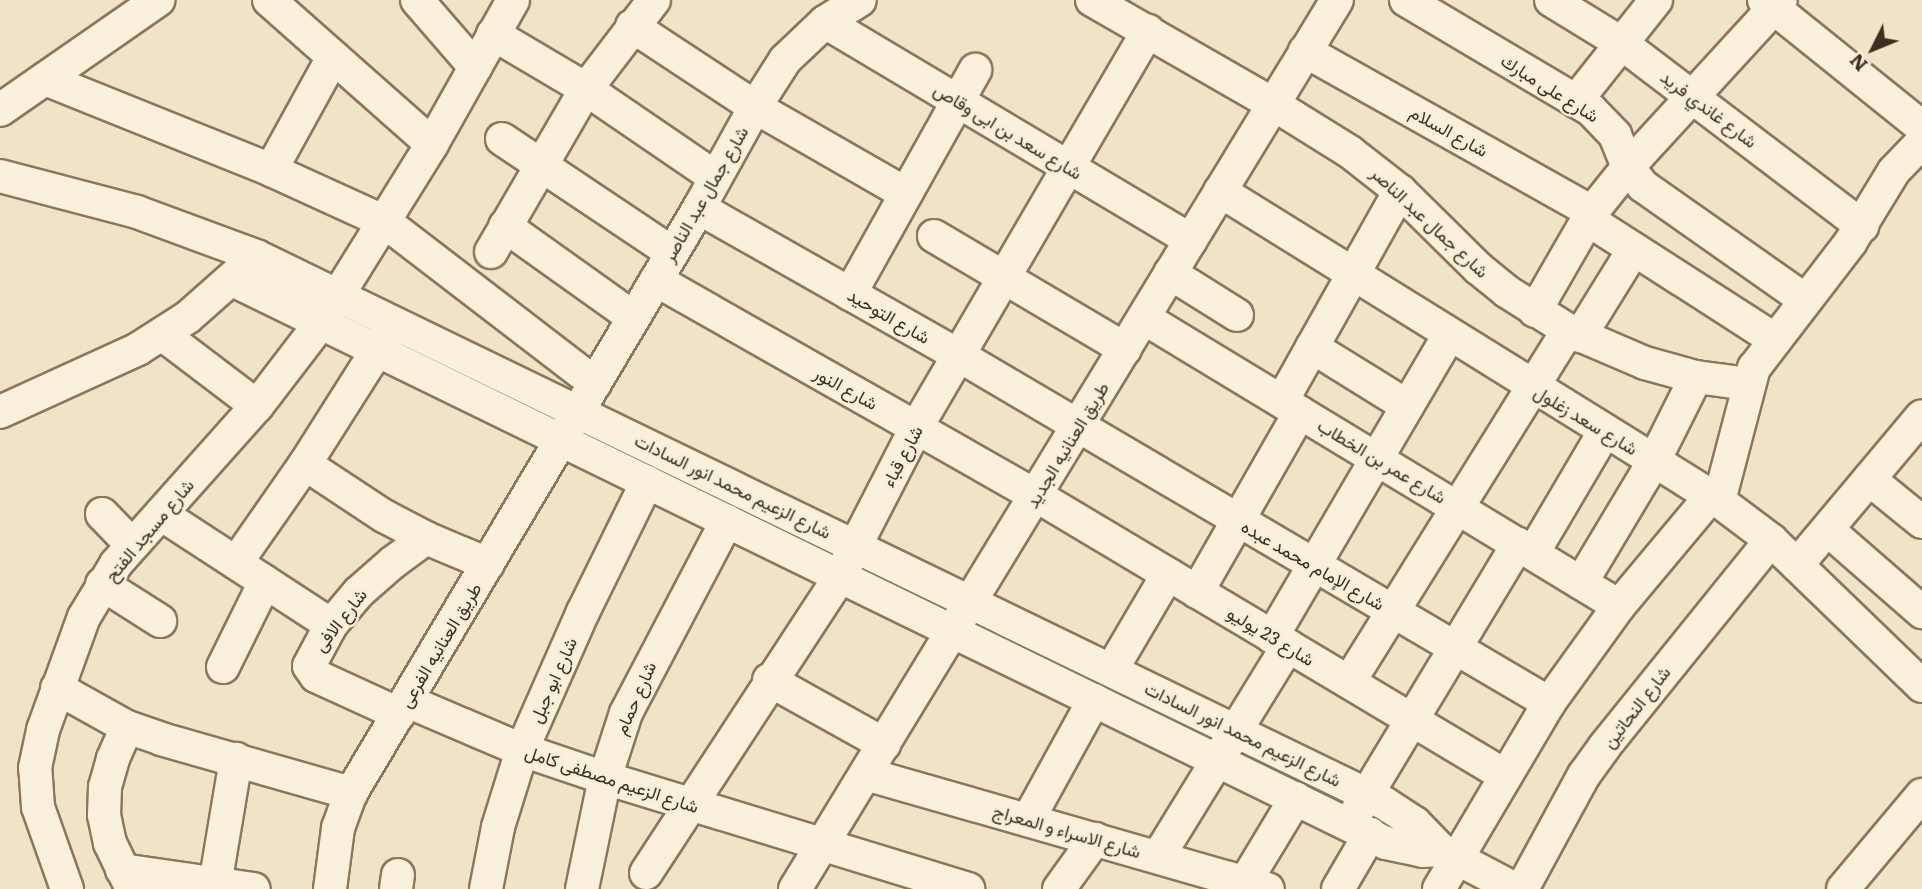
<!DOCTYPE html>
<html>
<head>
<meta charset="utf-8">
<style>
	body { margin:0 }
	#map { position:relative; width:1922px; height:889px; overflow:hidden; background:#f0e4c8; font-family:Literata,Vazirmatn,serif }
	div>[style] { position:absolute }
	.roads { filter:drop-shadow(2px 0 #8d765c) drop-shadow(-2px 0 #8d765c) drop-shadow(0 2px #8d765c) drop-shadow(0 -2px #8d765c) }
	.minor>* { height:32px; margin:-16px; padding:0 16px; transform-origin:16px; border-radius:16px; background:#faf1dc }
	span { translate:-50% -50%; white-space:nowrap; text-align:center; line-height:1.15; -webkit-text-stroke:5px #f7eed8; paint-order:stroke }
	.street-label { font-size:18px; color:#3d2e20 }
	.north { position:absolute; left:1838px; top:14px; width:70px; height:70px; -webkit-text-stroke:5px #f7eed8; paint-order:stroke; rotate:227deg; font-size:19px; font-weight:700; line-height:28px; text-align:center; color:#3d2e20 }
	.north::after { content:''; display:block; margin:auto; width:24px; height:32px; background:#3d2e20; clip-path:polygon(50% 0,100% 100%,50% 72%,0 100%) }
</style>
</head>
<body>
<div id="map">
	<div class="roads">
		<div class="minor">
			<i style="left:269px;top:0;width:217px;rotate:41.5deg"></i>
			<i style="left:417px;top:0;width:89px;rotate:49.1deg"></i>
			<i style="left:1092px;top:0;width:209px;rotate:29.9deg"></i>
			<i style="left:1273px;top:104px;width:91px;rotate:31.9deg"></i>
			<i style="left:1350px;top:152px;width:63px;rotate:38deg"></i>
			<i style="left:1400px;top:191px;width:110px;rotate:44.6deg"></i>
			<i style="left:1478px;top:268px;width:36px;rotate:39deg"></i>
			<i style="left:1506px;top:291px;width:73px;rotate:32.2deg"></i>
			<i style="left:1568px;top:330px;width:84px;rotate:23.2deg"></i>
			<i style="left:1645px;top:363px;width:53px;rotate:15.4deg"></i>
			<i style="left:1696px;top:377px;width:52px;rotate:7.7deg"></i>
			<i style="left:1406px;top:0;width:215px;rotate:30.7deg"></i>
			<i style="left:1591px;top:110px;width:35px;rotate:46deg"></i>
			<i style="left:1615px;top:135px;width:35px;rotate:68deg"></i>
			<i style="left:1628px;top:167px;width:24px;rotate:52deg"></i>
			<i style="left:1643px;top:186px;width:197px;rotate:35.1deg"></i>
			<i style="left:1551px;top:0;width:82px;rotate:31.6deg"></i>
			<i style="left:1621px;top:43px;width:303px;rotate:37.2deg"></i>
			<i style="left:1764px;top:0;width:203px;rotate:38.8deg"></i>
			<i style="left:825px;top:22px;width:426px;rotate:30.8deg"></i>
			<i style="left:632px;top:26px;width:147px;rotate:33.4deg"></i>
			<i style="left:755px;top:107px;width:174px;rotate:29.9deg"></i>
			<i style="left:493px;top:34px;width:108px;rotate:30.6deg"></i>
			<i style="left:586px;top:89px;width:156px;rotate:34.3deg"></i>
			<i style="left:1305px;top:51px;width:329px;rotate:29.3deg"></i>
			<i style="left:45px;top:79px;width:244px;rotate:21.9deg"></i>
			<i style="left:271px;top:170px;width:125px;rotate:24.5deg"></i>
			<i style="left:385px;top:222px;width:265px;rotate:37.5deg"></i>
			<i style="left:1576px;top:101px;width:129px;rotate:-51.6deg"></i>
			<i style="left:0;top:110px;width:193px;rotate:-34.8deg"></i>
			<i style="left:502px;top:139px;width:205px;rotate:33.8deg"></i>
			<i style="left:271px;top:170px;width:129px;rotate:-61.2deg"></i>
			<i style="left:0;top:176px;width:142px;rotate:14.7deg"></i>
			<i style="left:137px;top:212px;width:127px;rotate:20.3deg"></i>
			<i style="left:256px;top:256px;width:1254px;rotate:25.87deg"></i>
			<i style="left:1384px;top:803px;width:37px;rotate:33deg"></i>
			<i style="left:1415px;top:823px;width:37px;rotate:46deg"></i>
			<i style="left:1441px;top:850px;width:84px;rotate:27.8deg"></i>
			<i style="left:1220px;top:191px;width:587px;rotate:31.85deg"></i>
			<i style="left:1719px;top:501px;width:65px;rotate:36.9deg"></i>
			<i style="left:1771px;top:540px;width:210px;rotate:44deg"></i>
			<i style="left:699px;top:208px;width:298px;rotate:29.6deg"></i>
			<i style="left:958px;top:355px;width:686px;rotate:30.49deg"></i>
			<i style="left:1587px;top:219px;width:222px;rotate:32.7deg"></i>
			<i style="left:505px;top:226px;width:158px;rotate:35.5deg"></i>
			<i style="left:934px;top:236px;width:222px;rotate:30.6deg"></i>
			<i style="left:491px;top:252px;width:189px;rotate:-59.8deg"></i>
			<i style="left:586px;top:89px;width:112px;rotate:-52.6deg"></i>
			<i style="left:1170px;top:273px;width:79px;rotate:32.1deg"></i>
			<i style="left:233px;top:280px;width:1283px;rotate:26.03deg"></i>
			<i style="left:1386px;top:843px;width:38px;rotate:12deg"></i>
			<i style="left:1423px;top:851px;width:18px;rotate:-3deg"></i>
			<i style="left:656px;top:280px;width:438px;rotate:29.6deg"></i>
			<i style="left:1037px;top:496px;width:546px;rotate:30.84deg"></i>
			<i style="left:850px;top:294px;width:257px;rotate:-60.8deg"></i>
			<i style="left:1535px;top:311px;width:114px;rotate:-60.1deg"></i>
			<i style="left:1592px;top:212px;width:58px;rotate:-51.3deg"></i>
			<i style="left:1628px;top:167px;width:226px;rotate:-47.5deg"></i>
			<i style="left:1144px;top:318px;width:555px;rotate:31.23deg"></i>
			<i style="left:162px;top:334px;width:119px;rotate:37.2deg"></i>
			<i style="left:1580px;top:336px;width:102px;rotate:-58.2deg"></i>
			<i style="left:1312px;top:347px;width:112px;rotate:31.8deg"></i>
			<i style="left:1282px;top:401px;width:241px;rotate:-60.7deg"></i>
			<i style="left:0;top:412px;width:152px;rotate:-24.5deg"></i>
			<i style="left:138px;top:349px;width:59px;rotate:-32.6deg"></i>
			<i style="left:188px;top:317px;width:80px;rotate:-41.5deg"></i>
			<i style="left:305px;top:464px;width:95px;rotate:33.4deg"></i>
			<i style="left:384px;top:516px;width:47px;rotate:27.6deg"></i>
			<i style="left:426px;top:538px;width:67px;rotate:22.8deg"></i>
			<i style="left:1869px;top:479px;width:68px;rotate:39.1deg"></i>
			<i style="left:1719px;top:501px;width:138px;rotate:-75.3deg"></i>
			<i style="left:1754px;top:368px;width:158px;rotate:-52.5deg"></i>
			<i style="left:1850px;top:243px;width:84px;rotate:-58.6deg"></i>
			<i style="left:1894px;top:171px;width:40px;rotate:-46deg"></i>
			<i style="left:102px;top:514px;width:43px;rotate:45.9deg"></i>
			<i style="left:161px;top:514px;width:203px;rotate:33.1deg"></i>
			<i style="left:1828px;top:530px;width:125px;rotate:41.1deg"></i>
			<i style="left:1533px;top:553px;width:142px;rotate:-59.5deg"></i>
			<i style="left:236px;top:563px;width:121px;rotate:-55.1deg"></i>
			<i style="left:305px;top:464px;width:155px;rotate:-57.6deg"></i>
			<i style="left:1797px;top:565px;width:194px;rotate:-50deg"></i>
			<i style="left:1581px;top:583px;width:142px;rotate:-59.1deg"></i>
			<i style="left:1654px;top:461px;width:94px;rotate:-63.4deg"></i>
			<i style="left:102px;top:584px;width:69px;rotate:32.5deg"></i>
			<i style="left:1197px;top:592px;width:207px;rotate:-60.2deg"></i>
			<i style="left:1272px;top:637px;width:350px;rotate:-59.6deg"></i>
			<i style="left:223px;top:667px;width:95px;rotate:-63.7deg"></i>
			<i style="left:1112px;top:669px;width:110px;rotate:-59.5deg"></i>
			<i style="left:769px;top:680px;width:132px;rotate:29.1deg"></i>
			<i style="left:1349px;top:682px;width:415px;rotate:-58.1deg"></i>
			<i style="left:57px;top:688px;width:80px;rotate:29.1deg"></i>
			<i style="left:127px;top:727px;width:36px;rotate:19deg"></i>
			<i style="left:161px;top:739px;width:198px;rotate:15.9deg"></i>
			<i style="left:407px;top:701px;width:125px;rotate:23.1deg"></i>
			<i style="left:522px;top:750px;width:88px;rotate:18.6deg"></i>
			<i style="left:605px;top:778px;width:380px;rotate:17deg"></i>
			<i style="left:399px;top:714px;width:91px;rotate:-155.4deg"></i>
			<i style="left:316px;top:676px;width:12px;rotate:-125deg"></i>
			<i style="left:309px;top:666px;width:47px;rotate:-61.8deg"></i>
			<i style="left:331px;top:625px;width:43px;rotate:-49.7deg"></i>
			<i style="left:359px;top:592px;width:44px;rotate:-41.3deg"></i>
			<i style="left:392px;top:563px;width:42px;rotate:-36.3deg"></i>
			<i style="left:127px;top:727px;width:35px;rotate:114deg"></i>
			<i style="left:113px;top:759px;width:29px;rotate:106deg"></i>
			<i style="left:105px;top:787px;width:28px;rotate:92deg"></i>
			<i style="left:104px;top:815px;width:29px;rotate:78deg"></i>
			<i style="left:110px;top:843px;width:51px;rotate:64.4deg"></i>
			<i style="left:866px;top:774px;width:418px;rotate:16deg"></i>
			<i style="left:1357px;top:811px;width:312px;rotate:-58.9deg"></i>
			<i style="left:1028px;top:820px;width:137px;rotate:-61.2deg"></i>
			<i style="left:1158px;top:857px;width:248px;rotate:-58.4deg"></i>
			<i style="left:122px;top:870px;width:133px;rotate:8.2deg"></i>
			<i style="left:646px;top:873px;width:355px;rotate:-56.8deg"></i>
			<i style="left:840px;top:576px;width:166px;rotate:-62.8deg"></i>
			<i style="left:916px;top:428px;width:460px;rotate:-59.7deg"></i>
			<i style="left:215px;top:885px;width:128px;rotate:-80.5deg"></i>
			<i style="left:67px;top:889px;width:87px;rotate:-109.5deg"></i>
			<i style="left:38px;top:807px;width:39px;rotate:-94deg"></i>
			<i style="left:35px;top:768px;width:39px;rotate:-78deg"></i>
			<i style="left:43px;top:730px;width:120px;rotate:-70.1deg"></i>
			<i style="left:84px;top:617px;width:62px;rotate:-58.9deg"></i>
			<i style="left:116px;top:564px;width:212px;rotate:-48.3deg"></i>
			<i style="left:257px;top:406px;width:103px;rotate:-52.5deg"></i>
			<i style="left:320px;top:324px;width:212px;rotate:-58.1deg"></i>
			<i style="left:432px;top:144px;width:165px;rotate:-60.6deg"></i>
			<i style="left:330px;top:889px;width:62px;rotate:-82.5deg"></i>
			<i style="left:338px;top:828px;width:37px;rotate:-70deg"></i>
			<i style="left:351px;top:793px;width:681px;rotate:-59.25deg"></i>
			<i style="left:699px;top:208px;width:115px;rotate:-61deg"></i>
			<i style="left:755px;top:107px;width:56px;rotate:-57.4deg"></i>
			<i style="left:785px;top:60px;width:55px;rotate:-43.5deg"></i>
			<i style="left:825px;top:22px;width:41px;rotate:-32.2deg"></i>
			<i style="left:396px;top:889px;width:14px;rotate:-82deg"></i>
			<i style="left:486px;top:889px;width:63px;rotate:-79deg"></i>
			<i style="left:498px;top:827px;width:81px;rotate:-72.7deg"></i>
			<i style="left:522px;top:750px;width:151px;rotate:-66.2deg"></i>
			<i style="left:583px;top:612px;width:145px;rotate:-63.8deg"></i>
			<i style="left:582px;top:889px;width:113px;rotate:-78.3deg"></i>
			<i style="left:605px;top:778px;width:68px;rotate:-72.1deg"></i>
			<i style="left:626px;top:713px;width:217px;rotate:-62.3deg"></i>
			<i style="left:795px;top:889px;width:1041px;rotate:-58.63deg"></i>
			<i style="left:1059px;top:889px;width:62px;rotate:-54.2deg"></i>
			<i style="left:1241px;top:889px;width:106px;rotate:-58.9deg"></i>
			<i style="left:1338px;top:889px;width:64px;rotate:-59.8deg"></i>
			<i style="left:1439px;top:889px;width:216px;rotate:-59.4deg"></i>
			<i style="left:1549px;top:703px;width:120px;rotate:-54.2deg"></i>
			<i style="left:1619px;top:606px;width:143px;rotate:-50.1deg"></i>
			<i style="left:1522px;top:889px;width:130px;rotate:-61.5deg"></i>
			<i style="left:1584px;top:775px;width:34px;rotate:-54deg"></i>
			<i style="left:1604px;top:747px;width:266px;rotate:-51.1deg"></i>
			<i style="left:1843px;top:889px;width:123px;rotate:-50deg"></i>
		</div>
	</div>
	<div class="street-label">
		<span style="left:1550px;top:88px;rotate:32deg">شارع على مبارك</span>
		<span style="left:1709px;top:109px;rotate:37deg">شارع غاندي فريد</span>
		<span style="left:1008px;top:131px;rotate:31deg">شارع سعد بن ابى وقاص</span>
		<span style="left:1449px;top:131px;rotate:29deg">شارع السلام</span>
		<span style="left:705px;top:194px;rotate:-60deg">شارع جمال عبد الناصر</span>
		<span style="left:1430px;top:222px;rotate:43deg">شارع جمال عبد الناصر</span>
		<span style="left:889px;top:316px;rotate:30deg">شارع التوحيد</span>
		<span style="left:846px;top:388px;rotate:29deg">شارع النور</span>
		<span style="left:1586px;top:420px;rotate:31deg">شارع سعد زغلول</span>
		<span style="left:1067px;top:445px;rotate:-59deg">طريق العنانيه الجديد</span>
		<span style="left:902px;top:456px;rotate:-62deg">شارع قباء</span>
		<span style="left:1382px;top:461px;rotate:31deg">شارع عمر بن الخطاب</span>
		<span style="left:733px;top:486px;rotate:26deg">شارع الزعيم محمد انور السادات</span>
		<span style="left:149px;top:530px;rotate:-50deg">شارع مسجد الفتح</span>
		<span style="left:1313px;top:565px;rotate:30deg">شارع الإمام محمد عبده</span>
		<span style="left:340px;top:620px;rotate:-52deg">شارع الافى</span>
		<span style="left:1271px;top:636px;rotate:31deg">شارع 23 يوليو</span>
		<span style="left:440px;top:645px;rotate:-59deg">طريق العنانيه الفرعى</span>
		<span style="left:553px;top:680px;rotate:-66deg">شارع ابو جبل</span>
		<span style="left:635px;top:698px;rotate:-66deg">شارع حمام</span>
		<span style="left:1636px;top:707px;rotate:-52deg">شارع النحاتين</span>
		<span style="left:1243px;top:734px;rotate:26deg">شارع الزعيم محمد انور السادات</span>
		<span style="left:612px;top:779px;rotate:18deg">شارع الزعيم مصطفى كامل</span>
		<span style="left:1067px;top:831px;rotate:16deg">شارع الاسراء و المعراج</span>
	</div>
	<div class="north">N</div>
</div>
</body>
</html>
